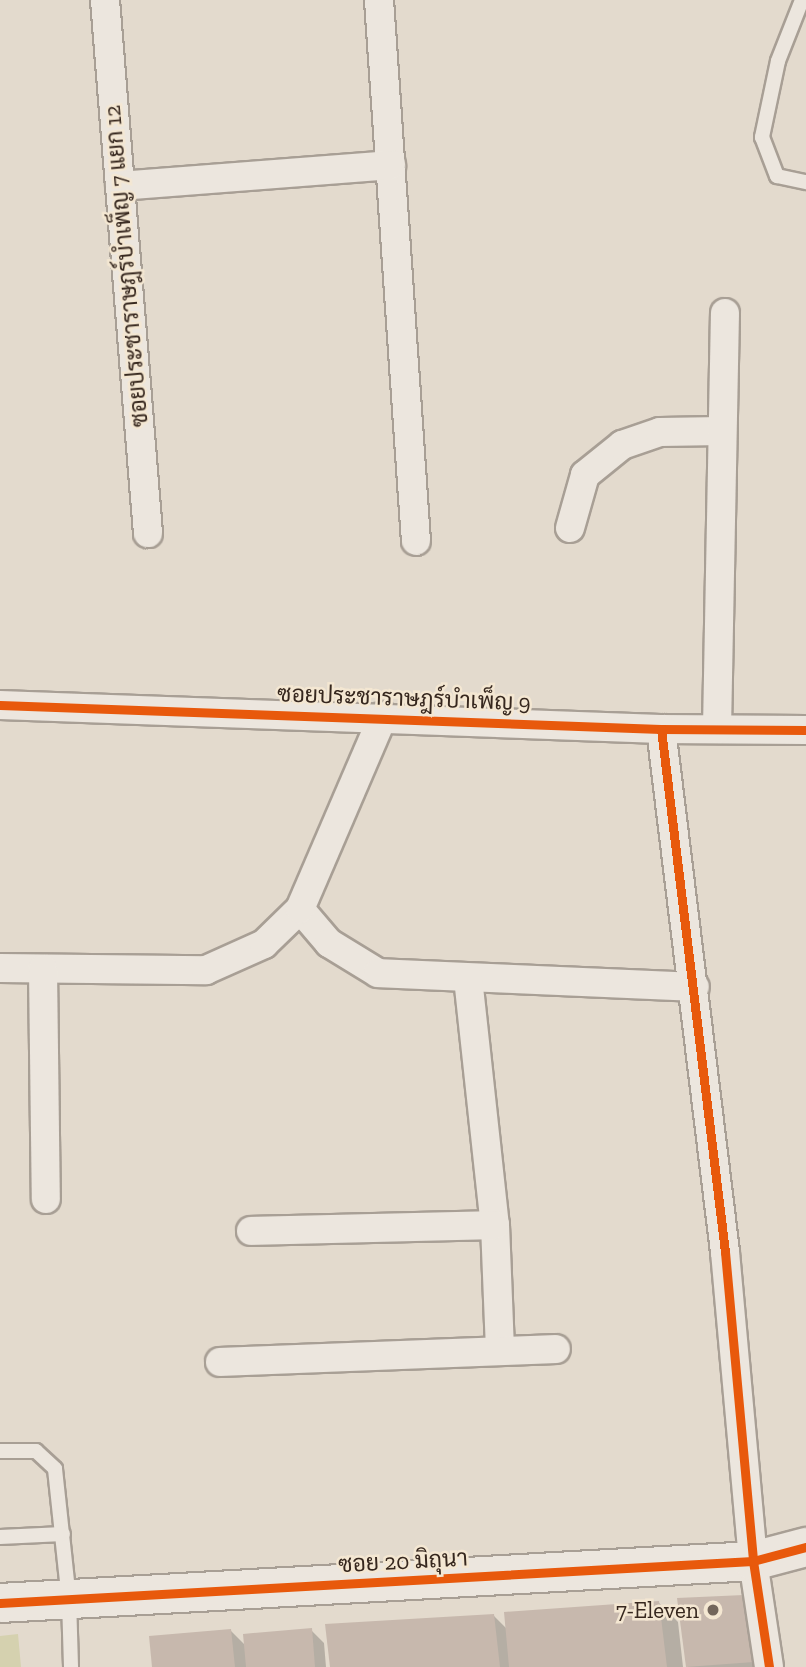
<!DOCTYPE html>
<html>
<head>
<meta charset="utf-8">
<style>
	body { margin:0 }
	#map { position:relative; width:806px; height:1667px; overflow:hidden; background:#e3dacd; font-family:"Zilla Slab",Sarabun,serif }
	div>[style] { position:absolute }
	.green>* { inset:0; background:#d5d1af }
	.shadow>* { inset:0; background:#0003 }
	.building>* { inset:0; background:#c7b8ad }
	.roads { filter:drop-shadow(2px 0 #a89f95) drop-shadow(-2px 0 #a89f95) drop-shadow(0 2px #a89f95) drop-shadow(0 -2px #a89f95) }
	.lane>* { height:14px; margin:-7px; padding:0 7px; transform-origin:7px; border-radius:7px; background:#ece6de }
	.street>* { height:28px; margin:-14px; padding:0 14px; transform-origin:14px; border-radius:14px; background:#ece6de }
	.secondary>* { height:38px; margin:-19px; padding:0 19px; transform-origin:19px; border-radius:19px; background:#ece6de }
	.cycleway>* { height:9px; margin:-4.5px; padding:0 4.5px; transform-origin:4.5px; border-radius:4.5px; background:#e8590c }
	.dots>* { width:19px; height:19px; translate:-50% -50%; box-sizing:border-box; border:4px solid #f4e7d2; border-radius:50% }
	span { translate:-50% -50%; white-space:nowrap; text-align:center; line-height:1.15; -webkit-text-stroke:5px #f4e7d2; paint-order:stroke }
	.street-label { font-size:23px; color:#36271e }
	.poi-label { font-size:23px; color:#36271e }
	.right { translate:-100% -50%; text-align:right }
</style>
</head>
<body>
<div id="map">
	<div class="green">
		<i style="clip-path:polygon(18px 1634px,21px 1667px,0 1667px,0 1636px)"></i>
	</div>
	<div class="shadow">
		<i style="clip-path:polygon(743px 1596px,761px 1667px,688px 1667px,687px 1666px)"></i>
		<i style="clip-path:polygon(659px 1603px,678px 1622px,683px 1667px,332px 1667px,494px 1616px,507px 1629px)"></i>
		<i style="clip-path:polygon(230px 1630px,246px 1646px,311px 1630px,324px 1643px,326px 1667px,153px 1667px)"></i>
	</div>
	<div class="building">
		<i style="clip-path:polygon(744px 1595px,754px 1662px,686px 1667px,677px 1598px)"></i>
		<i style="clip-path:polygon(659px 1601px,667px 1667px,509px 1667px,504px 1612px)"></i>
		<i style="clip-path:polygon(494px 1614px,500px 1667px,330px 1667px,325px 1624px)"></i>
		<i style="clip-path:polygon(312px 1628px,315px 1667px,246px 1667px,243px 1634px)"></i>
		<i style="clip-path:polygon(231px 1629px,235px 1667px,152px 1667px,149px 1636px)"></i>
	</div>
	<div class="roads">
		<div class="lane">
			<i style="left:802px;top:0;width:66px;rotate:111.5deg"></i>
			<i style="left:778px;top:61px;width:78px;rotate:101.9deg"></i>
			<i style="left:762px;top:137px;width:42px;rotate:69deg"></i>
			<i style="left:777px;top:176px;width:30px;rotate:12deg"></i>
			<i style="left:0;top:1451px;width:36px"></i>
			<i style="left:36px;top:1451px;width:26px;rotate:43deg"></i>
			<i style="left:55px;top:1469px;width:131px;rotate:83.9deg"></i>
			<i style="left:69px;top:1599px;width:68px;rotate:88.3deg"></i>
			<i style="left:0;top:1537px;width:63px;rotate:-2.7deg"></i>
		</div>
		<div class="street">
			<i style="left:105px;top:0;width:535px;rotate:85.39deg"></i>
			<i style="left:379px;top:0;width:542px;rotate:86.09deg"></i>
			<i style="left:120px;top:186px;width:272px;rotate:-4.4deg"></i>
			<i style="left:570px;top:528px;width:55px;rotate:-74.2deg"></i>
			<i style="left:585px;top:475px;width:48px;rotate:-39deg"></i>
			<i style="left:622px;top:445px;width:40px;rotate:-18.9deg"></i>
			<i style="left:660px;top:432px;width:62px;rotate:-0.9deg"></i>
			<i style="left:0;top:705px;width:661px;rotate:2.08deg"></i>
			<i style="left:661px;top:729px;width:145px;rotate:0.4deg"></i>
			<i style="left:661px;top:729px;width:527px;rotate:83.02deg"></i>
			<i style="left:725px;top:1252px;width:310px;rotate:84.8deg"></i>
			<i style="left:753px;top:1561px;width:107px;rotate:81.4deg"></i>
			<i style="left:717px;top:729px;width:416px;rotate:-88.9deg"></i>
			<i style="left:300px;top:909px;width:45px;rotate:49.5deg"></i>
			<i style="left:329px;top:943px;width:57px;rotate:31.5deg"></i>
			<i style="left:378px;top:973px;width:317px;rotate:2.5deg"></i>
			<i style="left:0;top:968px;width:206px;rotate:0.6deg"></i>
			<i style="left:206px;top:970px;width:64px;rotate:-24.1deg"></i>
			<i style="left:264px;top:944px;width:50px;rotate:-44.2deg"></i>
			<i style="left:300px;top:909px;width:210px;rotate:-66.7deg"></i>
			<i style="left:43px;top:969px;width:230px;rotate:89.3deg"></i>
			<i style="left:468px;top:978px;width:248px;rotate:83.8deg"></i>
			<i style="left:495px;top:1225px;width:124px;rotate:87.7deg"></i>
			<i style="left:251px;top:1231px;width:244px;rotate:-1.4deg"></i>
			<i style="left:220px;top:1362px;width:336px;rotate:-2.2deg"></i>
		</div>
		<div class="secondary">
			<i style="left:0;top:1603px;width:754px;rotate:-3.19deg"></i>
			<i style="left:753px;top:1561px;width:55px;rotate:-14.8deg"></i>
		</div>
	</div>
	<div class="cycleway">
		<i style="left:0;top:705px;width:661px;rotate:2.08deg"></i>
		<i style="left:661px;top:729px;width:145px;rotate:0.4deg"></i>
		<i style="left:661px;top:729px;width:527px;rotate:83.02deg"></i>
		<i style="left:725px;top:1252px;width:310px;rotate:84.8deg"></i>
		<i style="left:753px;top:1561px;width:107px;rotate:81.4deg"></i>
		<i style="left:0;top:1603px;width:754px;rotate:-3.19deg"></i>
		<i style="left:753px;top:1561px;width:55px;rotate:-14.8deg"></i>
	</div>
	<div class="dots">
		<i style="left:713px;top:1610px;background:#73665b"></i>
	</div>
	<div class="street-label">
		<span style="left:126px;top:266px;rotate:-95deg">ซอยประชาราษฎร์บำเพ็ญ 7 แยก 12</span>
		<span style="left:404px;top:698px;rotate:2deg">ซอยประชาราษฎร์บำเพ็ญ 9</span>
		<span style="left:403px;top:1561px;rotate:-3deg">ซอย 20 มิถุนา</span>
	</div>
	<div class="poi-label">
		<span class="right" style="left:699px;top:1610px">7-Eleven</span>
	</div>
</div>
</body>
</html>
